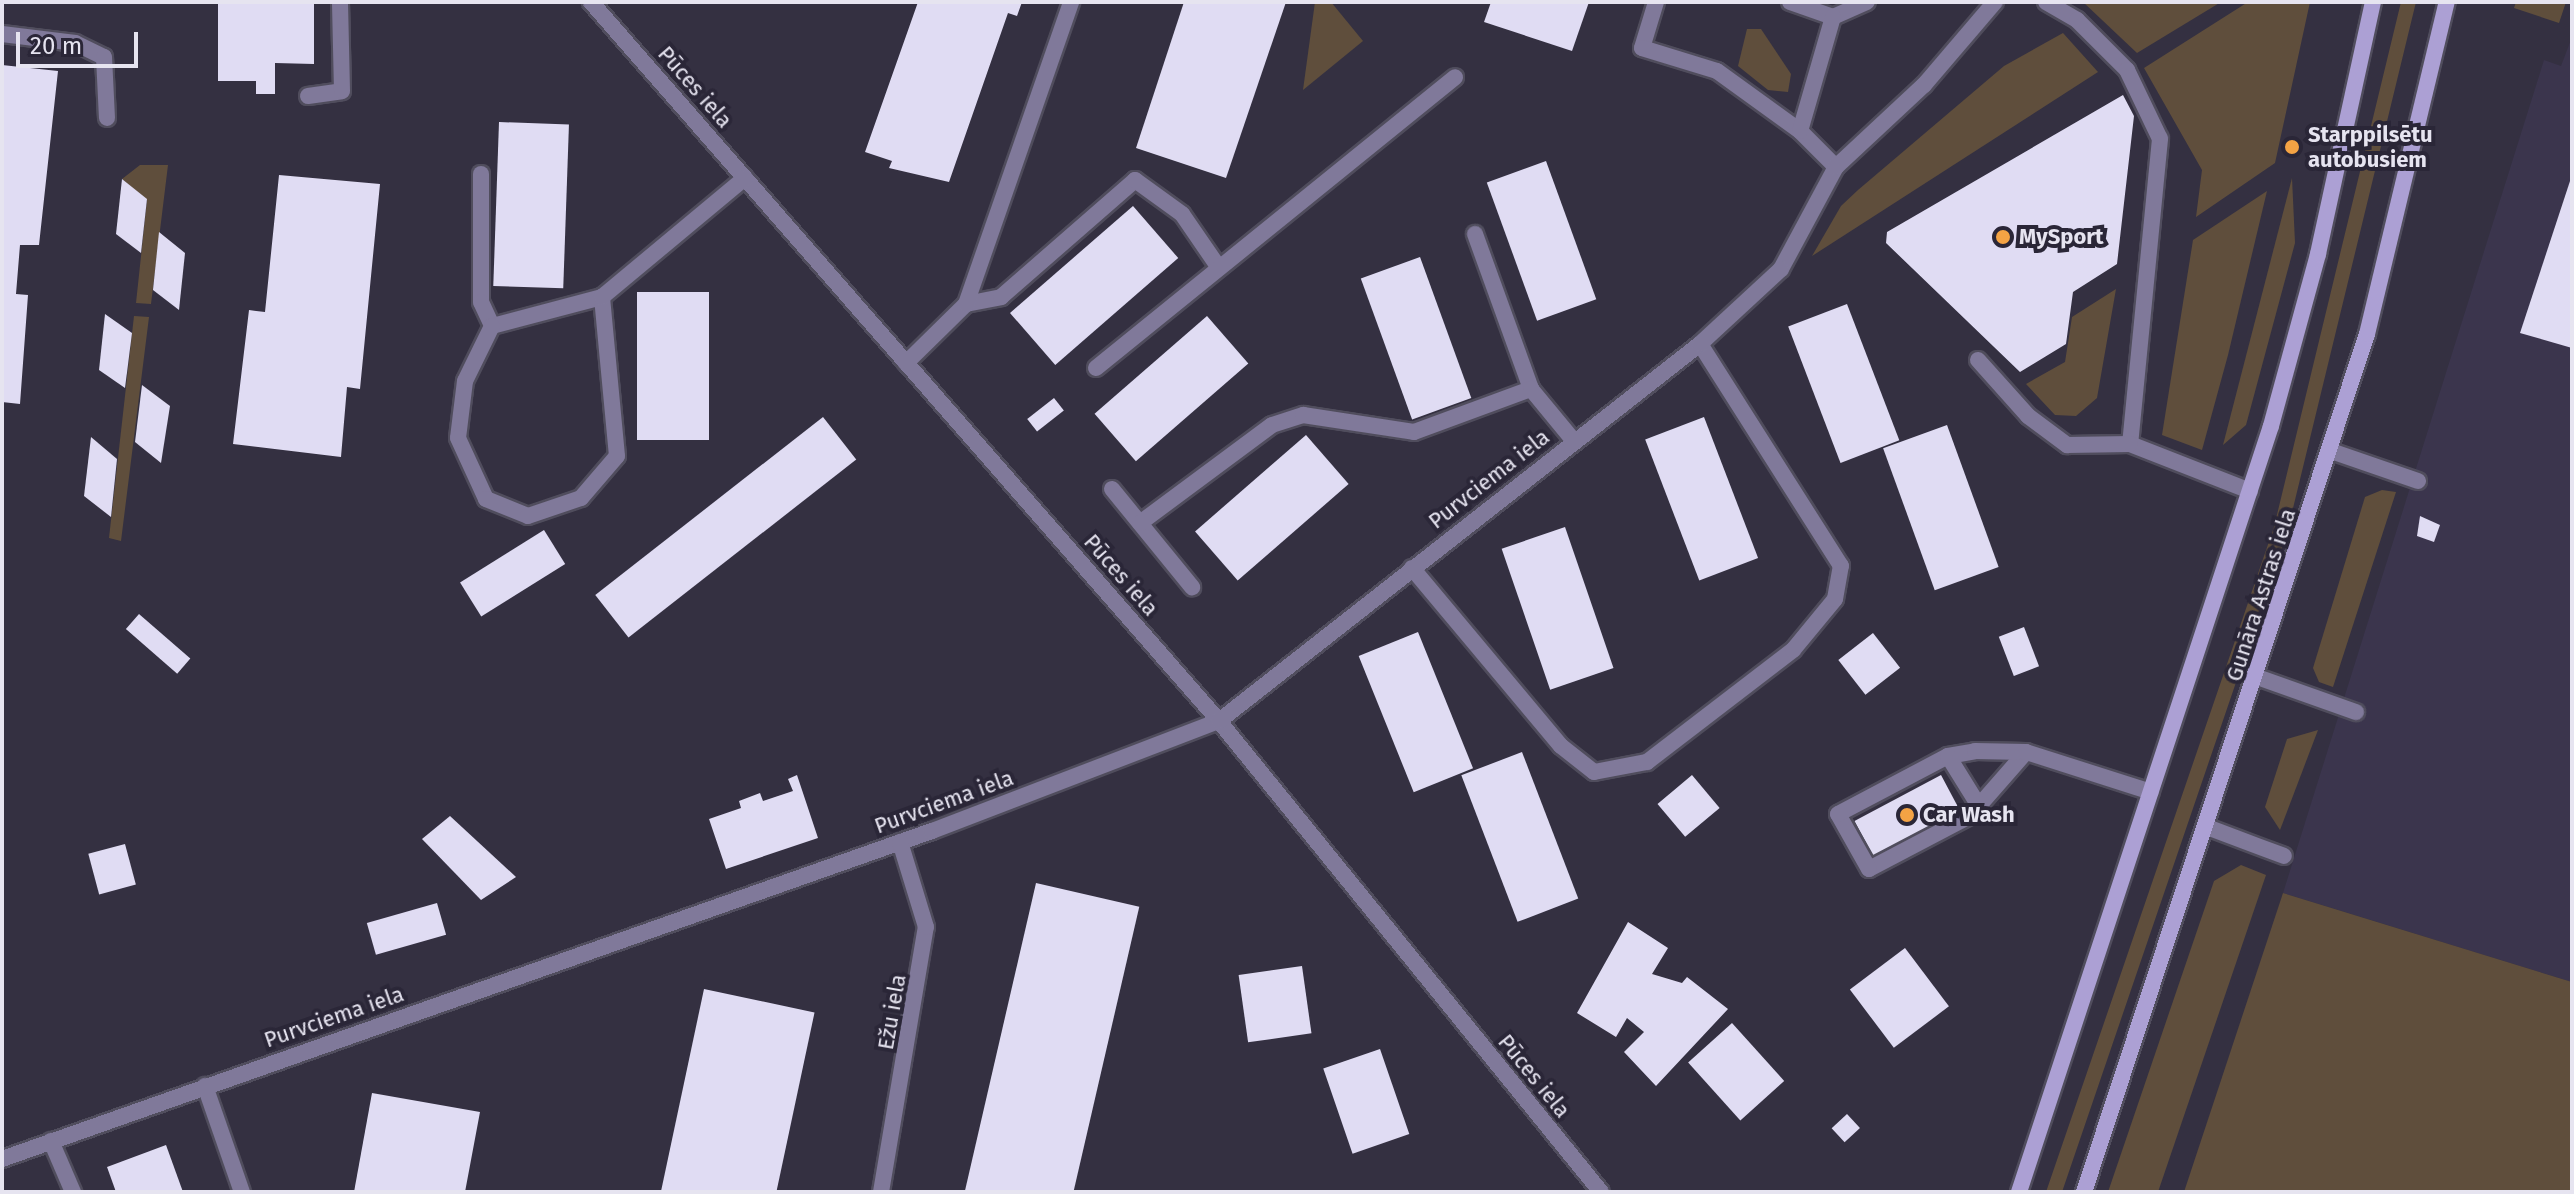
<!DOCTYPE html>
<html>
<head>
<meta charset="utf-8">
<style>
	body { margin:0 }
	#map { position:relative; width:2574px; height:1194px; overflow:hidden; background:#343041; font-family:"Fira Sans",sans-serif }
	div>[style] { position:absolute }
	.built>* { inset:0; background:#3b354d }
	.green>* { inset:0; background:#5f4e3c }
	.building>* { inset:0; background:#e0dcf3; transform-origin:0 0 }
	.roads { filter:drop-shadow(2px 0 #504d5d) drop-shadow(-2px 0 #504d5d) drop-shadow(0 2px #504d5d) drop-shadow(0 -2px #504d5d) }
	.service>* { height:16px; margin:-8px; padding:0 8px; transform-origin:8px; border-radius:8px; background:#80799a }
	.minor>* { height:16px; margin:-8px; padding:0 8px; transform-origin:8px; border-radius:8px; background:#80799a }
	.secondary>* { height:16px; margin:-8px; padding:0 8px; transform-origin:8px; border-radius:8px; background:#aca0d4 }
	.dots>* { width:22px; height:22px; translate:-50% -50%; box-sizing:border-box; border:4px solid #2a2637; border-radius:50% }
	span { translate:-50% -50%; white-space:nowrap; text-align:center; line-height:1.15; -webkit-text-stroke:8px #2a2637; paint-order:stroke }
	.street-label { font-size:22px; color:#e6e4f0 }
	.poi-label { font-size:22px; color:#e6e4f0; font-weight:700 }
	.left { translate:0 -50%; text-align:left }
	.frame { position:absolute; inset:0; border:4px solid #e6e4f0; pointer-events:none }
	.scale { position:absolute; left:16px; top:32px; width:122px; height:36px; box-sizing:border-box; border:4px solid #e6e4f0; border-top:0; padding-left:10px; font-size:24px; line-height:28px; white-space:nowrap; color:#e6e4f0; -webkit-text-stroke:6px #2a2637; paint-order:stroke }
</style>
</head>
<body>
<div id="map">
	<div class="built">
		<i style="clip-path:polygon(2572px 37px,2572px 982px,2283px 893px,2544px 60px,2561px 66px)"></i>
	</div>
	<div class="green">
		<i style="clip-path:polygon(1315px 2px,1331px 2px,1363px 41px,1303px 90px)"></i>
		<i style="clip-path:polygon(2083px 2px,2221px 2px,2137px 53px)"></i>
		<i style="clip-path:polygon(2248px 2px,2310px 2px,2275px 163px,2196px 217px,2202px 170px,2144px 68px)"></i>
		<i style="clip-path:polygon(2401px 2px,2416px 2px,2287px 533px,2062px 1192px,2046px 1192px,2274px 527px)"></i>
		<i style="clip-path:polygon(2516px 2px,2566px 2px,2559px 23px,2514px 8px)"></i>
		<i style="clip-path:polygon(1747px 29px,1761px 29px,1791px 74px,1788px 92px,1768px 90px,1738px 66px)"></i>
		<i style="clip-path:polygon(2063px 33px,2098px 72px,1812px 256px,1841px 206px,1858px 190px,2004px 66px)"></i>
		<i style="clip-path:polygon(140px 165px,168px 165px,151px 304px,136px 303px,147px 200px,122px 179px)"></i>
		<i style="clip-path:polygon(2292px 178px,2295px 243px,2246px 425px,2223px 445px)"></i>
		<i style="clip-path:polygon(2267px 191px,2228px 355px,2202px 450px,2162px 435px,2193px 240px)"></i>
		<i style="clip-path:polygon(2116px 289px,2097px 398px,2076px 416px,2055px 415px,2026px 384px,2065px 362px,2072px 317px)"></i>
		<i style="clip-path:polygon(134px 316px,149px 317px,121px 541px,109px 538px)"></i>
		<i style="clip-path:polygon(2382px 490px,2396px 492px,2333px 687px,2319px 682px,2313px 668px,2365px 497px)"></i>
		<i style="clip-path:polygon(2318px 730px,2280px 830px,2265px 807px,2287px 739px)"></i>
		<i style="clip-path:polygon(2241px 865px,2266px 875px,2158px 1192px,2108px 1192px,2214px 881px)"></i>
		<i style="clip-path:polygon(2283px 893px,2572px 982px,2572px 1192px,2184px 1192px)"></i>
	</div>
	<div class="building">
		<i style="clip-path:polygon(218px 2px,314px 2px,314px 64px,275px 63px,275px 94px,256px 94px,256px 81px,218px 81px)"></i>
		<i style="clip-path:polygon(918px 2px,1022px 2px,1017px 16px,1008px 13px,949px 182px,889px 168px,892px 161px,865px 152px)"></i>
		<i style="clip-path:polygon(1184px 2px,1286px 2px,1226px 178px,1136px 148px)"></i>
		<i style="clip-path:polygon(1491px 2px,1589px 2px,1572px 51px,1484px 22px)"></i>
		<i style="clip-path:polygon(2px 65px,58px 71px,39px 245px,20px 245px,16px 294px,28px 295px,20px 404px,2px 402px)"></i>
		<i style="clip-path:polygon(2123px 95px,2134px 116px,2117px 264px,2073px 292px,2066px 344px,2020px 372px,1886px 243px,1887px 232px)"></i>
		<i style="left:499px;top:122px;width:70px;height:164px;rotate:2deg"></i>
		<i style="left:1546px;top:161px;width:147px;height:63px;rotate:70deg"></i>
		<i style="clip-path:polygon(279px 175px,380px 184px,360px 389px,347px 387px,341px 457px,233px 444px,249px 310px,265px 312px)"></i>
		<i style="clip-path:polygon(2571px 178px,2572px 178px,2572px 348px,2520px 333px)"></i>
		<i style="clip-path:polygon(122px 179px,147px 199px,141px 253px,116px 234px)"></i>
		<i style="left:1133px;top:206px;width:69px;height:163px;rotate:49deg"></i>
		<i style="clip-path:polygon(159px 232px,185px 253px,179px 310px,153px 290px)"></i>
		<i style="left:1420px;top:257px;width:150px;height:63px;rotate:70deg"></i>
		<i style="left:637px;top:292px;width:72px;height:148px"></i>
		<i style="left:1847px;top:304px;width:146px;height:63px;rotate:69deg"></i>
		<i style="clip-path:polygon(105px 314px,132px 333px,125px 388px,99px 370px)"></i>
		<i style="left:1207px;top:316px;width:63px;height:149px;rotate:49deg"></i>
		<i style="clip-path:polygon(142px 385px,170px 406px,161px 463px,135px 442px)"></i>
		<i style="left:1054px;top:398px;width:16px;height:34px;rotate:52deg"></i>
		<i style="left:823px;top:417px;width:54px;height:289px;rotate:52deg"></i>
		<i style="left:1704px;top:417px;width:151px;height:63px;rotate:69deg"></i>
		<i style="left:1947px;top:425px;width:151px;height:68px;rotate:70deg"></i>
		<i style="left:1306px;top:435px;width:65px;height:147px;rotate:49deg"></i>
		<i style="clip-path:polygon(91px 437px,117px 459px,111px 517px,84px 496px)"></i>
		<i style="clip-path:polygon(2420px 516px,2440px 525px,2434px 542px,2417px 536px)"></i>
		<i style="left:1565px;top:527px;width:149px;height:67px;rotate:71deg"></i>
		<i style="left:544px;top:530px;width:40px;height:99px;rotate:58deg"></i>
		<i style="left:139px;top:614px;width:68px;height:20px;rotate:41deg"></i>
		<i style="left:2024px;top:627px;width:42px;height:27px;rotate:69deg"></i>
		<i style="left:1418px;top:632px;width:147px;height:64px;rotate:68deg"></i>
		<i style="left:1873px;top:633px;width:44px;height:44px;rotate:52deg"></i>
		<i style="left:1522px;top:752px;width:157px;height:65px;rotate:69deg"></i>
		<i style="clip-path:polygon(797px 775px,818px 838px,726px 869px,709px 819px,741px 808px,739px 801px,760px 793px,763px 801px,793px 791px,788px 779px)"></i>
		<i style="left:1692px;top:775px;width:43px;height:45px;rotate:50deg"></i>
		<i style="left:1941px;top:775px;width:40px;height:98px;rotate:62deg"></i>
		<i style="clip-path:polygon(450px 816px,516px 877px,481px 900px,422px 839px)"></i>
		<i style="left:125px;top:844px;width:42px;height:38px;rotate:75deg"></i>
		<i style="left:1036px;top:883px;width:106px;height:317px;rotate:13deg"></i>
		<i style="left:437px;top:903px;width:33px;height:73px;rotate:74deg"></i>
		<i style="clip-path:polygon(1628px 922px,1668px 948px,1652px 974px,1682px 983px,1687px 977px,1728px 1009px,1656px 1086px,1624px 1052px,1644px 1032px,1627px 1018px,1616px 1037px,1577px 1013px)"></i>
		<i style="left:1905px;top:948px;width:73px;height:69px;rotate:53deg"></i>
		<i style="left:1302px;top:966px;width:68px;height:64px;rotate:82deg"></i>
		<i style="left:704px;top:989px;width:113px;height:207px;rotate:12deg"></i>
		<i style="left:1732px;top:1023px;width:78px;height:59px;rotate:48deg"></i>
		<i style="left:1380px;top:1049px;width:90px;height:60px;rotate:71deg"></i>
		<i style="clip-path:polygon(372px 1093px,480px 1112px,465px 1192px,354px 1192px)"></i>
		<i style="left:1847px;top:1114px;width:19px;height:21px;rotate:47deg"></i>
		<i style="clip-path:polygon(166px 1145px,183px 1192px,116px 1192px,107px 1167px)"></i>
	</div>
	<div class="roads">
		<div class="service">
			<i style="left:1656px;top:2px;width:48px;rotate:106.9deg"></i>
			<i style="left:1642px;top:48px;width:78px;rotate:17deg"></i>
			<i style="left:1717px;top:71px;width:102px;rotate:35.9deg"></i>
			<i style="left:1800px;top:131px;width:51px;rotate:45deg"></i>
			<i style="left:1790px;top:2px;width:46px;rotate:19.2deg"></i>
			<i style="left:1833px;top:17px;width:37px;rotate:-24deg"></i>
			<i style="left:2046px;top:2px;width:36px;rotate:30deg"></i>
			<i style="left:2077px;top:20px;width:71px;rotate:45deg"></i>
			<i style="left:2127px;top:70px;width:76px;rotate:64.4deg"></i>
			<i style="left:2160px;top:139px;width:306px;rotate:95.6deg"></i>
			<i style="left:2130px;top:444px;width:129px;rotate:21.4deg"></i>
			<i style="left:2px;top:34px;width:74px;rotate:7deg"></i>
			<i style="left:75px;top:43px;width:32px;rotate:26deg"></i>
			<i style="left:104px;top:57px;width:61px;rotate:87.2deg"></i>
			<i style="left:308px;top:96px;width:34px;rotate:-8deg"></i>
			<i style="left:342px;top:91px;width:89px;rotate:-91.3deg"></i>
			<i style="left:1800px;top:131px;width:119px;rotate:-73.9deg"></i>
			<i style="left:481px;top:174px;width:128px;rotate:90deg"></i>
			<i style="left:481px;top:302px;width:26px;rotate:65deg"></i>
			<i style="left:1475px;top:234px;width:165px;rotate:70.1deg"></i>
			<i style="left:1781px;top:269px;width:116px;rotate:-61.7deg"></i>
			<i style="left:1836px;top:167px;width:120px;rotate:-43deg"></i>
			<i style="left:1924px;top:85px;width:109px;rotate:-49.5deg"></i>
			<i style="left:966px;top:304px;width:36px;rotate:-11deg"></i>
			<i style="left:1001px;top:297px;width:178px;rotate:-41.1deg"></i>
			<i style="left:1135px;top:180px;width:58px;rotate:35.9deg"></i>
			<i style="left:1182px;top:214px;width:62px;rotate:55.5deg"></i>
			<i style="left:1978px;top:360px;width:75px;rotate:48.2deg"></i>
			<i style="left:2028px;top:416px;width:49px;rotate:36.6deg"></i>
			<i style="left:2067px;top:445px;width:63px;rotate:-0.9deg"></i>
			<i style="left:906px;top:363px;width:84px;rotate:-44.5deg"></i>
			<i style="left:966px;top:304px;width:320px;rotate:-70.8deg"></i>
			<i style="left:1096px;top:368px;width:462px;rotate:-39deg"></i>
			<i style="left:2331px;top:451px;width:92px;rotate:19deg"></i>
			<i style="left:1112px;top:489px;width:127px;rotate:50.8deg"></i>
			<i style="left:1140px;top:523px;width:164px;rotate:-36.6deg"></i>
			<i style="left:1272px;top:425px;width:33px;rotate:-18deg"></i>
			<i style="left:1303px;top:415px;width:112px;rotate:8.7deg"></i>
			<i style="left:1414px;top:432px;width:125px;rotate:-20.2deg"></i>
			<i style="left:1531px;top:389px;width:66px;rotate:50.5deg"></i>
			<i style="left:1412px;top:568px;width:232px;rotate:50.1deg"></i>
			<i style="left:1561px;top:746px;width:42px;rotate:38.2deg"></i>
			<i style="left:1594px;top:772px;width:54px;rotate:-10.7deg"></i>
			<i style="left:1647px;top:762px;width:184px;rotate:-37.5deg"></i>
			<i style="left:1793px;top:650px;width:66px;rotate:-50.5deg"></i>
			<i style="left:1835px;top:599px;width:34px;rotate:-80deg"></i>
			<i style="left:1841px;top:566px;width:263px;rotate:-122.4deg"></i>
			<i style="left:2257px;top:677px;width:105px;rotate:19.5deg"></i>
			<i style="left:2026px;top:752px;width:85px;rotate:131.2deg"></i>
			<i style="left:1970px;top:816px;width:114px;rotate:152.3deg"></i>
			<i style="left:1869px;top:869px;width:63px;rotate:-119.4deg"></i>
			<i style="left:1838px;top:814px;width:124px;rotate:-27.8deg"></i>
			<i style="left:1948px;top:756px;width:27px;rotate:-10deg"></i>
			<i style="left:1975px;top:751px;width:51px;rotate:1.1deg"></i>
			<i style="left:2026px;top:752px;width:131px;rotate:17.7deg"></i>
			<i style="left:1948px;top:756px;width:59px;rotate:58.2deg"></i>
			<i style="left:2207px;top:827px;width:82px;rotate:20.6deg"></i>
		</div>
		<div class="minor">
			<i style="left:591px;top:2px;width:955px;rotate:48.86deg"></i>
			<i style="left:1219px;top:721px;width:606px;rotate:50.96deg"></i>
			<i style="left:602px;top:297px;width:114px;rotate:165.2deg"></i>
			<i style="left:492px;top:326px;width:61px;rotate:116.1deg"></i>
			<i style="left:465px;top:381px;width:57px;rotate:97deg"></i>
			<i style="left:458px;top:438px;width:67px;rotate:65.3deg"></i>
			<i style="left:486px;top:499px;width:45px;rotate:22deg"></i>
			<i style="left:528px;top:516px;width:56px;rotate:-18.8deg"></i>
			<i style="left:581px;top:498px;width:55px;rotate:-49.4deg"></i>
			<i style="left:617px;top:456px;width:160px;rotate:-95.4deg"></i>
			<i style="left:602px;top:297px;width:186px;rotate:-39.8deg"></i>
			<i style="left:205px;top:1086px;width:112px;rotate:70.8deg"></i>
			<i style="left:51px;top:1141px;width:56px;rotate:66.7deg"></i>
			<i style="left:2px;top:1159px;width:986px;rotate:-19.43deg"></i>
			<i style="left:932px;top:831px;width:307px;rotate:-21deg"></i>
			<i style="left:1219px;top:721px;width:611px;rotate:-38.09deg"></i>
			<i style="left:1700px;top:344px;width:110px;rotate:-42.8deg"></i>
			<i style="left:881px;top:1192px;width:269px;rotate:-80.4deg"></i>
			<i style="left:926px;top:927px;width:89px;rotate:-107deg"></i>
		</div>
		<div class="secondary">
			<i style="left:2019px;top:1192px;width:806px;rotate:-71.79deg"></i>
			<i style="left:2271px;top:426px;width:178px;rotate:-74.7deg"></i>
			<i style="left:2318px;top:254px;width:258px;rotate:-77.7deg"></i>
			<i style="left:2084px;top:1192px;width:903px;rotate:-71.75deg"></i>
			<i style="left:2367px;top:334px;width:342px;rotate:-76.5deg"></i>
		</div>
	</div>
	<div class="dots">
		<i style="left:2292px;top:147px;background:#f4a344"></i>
		<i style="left:2003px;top:237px;background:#f4a344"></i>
		<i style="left:1907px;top:815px;background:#f4a344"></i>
	</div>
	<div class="street-label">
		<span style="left:695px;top:87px;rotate:49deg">Pūces iela</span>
		<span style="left:1489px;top:479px;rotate:-38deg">Purvciema iela</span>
		<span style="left:1121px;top:575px;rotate:49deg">Pūces iela</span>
		<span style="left:2261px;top:595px;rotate:-72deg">Gunāra Astras iela</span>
		<span style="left:944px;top:802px;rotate:-20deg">Purvciema iela</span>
		<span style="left:892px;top:1012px;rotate:-80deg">Ežu iela</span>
		<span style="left:334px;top:1017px;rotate:-19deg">Purvciema iela</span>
		<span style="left:1534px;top:1076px;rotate:51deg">Pūces iela</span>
	</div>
	<div class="poi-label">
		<span class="left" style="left:2308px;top:147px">Starppilsētu<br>autobusiem</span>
		<span class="left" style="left:2019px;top:237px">MySport</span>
		<span class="left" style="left:1923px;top:815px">Car Wash</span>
	</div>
	<div class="frame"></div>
	<div class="scale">20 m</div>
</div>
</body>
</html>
